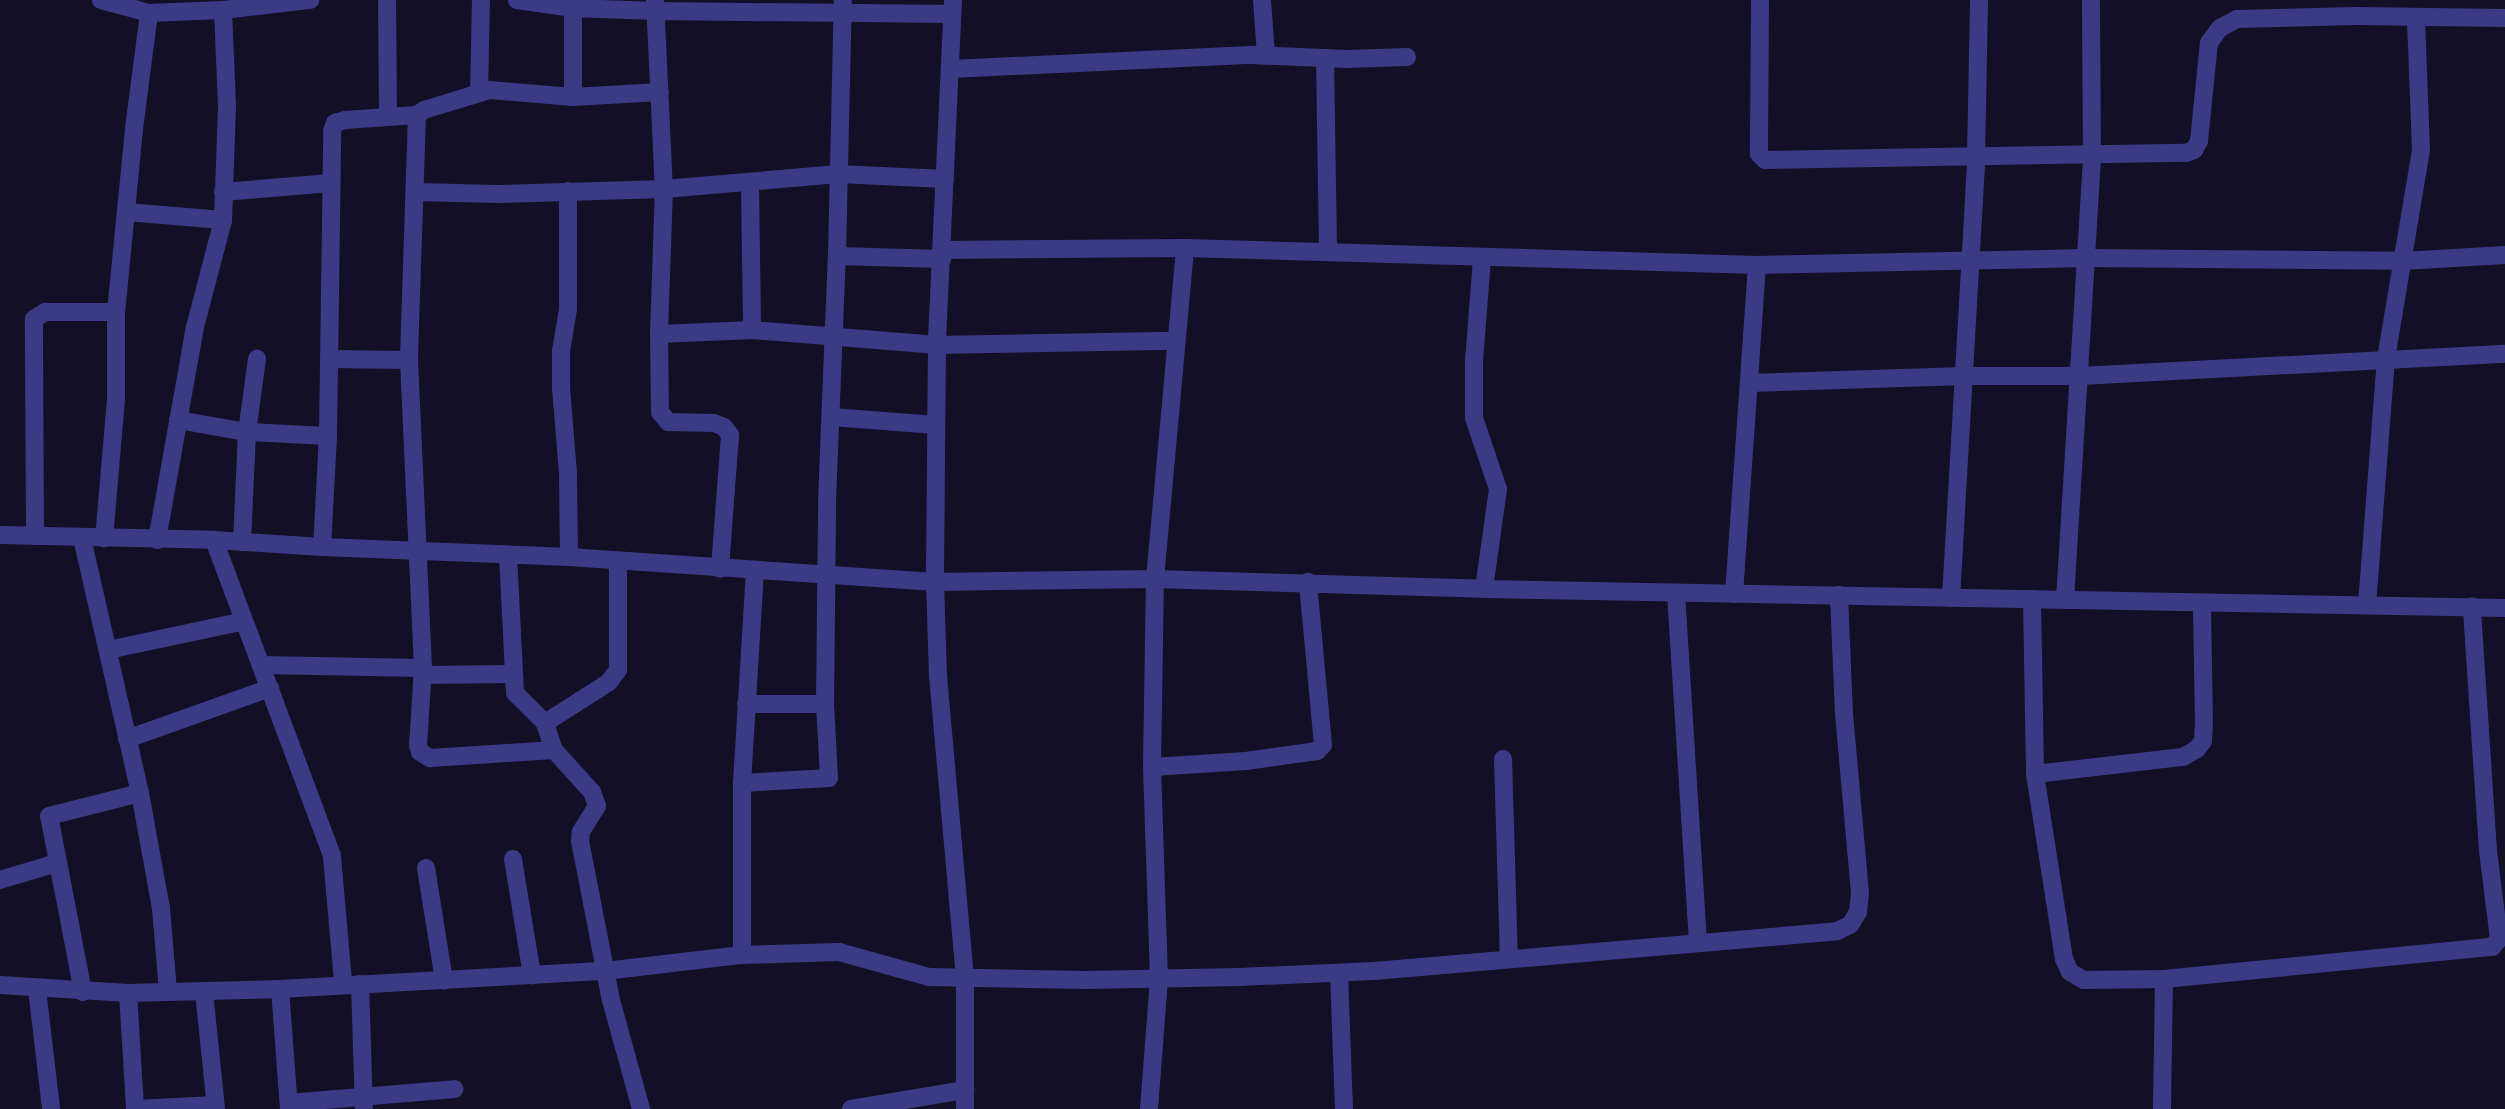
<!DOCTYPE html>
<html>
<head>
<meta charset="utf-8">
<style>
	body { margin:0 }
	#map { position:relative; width:2505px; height:1109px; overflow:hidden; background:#130f26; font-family:Roboto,sans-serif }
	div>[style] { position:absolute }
	.minor>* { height:18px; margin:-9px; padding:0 9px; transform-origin:9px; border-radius:9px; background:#3d3a85 }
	span { translate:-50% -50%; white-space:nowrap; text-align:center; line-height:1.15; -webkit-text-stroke:5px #130f26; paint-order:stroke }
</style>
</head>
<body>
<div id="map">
	<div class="minor">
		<i style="left:101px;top:0;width:50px;rotate:15.2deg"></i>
		<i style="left:149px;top:13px;width:117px;rotate:97.4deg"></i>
		<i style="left:134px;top:129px;width:184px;rotate:95.6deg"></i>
		<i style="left:116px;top:312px;width:87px;rotate:90deg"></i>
		<i style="left:116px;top:399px;width:140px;rotate:94.9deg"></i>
		<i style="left:387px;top:0;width:117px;rotate:89.5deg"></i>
		<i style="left:517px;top:0;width:57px;rotate:8.1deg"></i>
		<i style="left:573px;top:8px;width:82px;rotate:2.1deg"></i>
		<i style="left:655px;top:11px;width:297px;rotate:0.6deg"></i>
		<i style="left:655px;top:0;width:189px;rotate:87.3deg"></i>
		<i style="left:664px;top:189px;width:145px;rotate:92deg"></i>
		<i style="left:659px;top:334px;width:78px;rotate:89.3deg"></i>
		<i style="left:660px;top:412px;width:13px;rotate:51deg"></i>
		<i style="left:668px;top:422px;width:46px;rotate:1.2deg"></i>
		<i style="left:714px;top:423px;width:11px;rotate:22deg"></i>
		<i style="left:724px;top:427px;width:10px;rotate:53deg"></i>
		<i style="left:730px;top:435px;width:134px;rotate:94.3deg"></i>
		<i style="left:953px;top:0;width:345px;rotate:92.7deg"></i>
		<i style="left:937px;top:345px;width:237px;rotate:90.5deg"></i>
		<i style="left:935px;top:582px;width:94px;rotate:88.2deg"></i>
		<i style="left:938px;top:676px;width:304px;rotate:84.9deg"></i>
		<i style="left:965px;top:979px;width:130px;rotate:90deg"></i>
		<i style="left:1262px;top:0;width:55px;rotate:85.8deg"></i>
		<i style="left:1760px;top:0;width:154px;rotate:90.4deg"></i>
		<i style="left:1759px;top:154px;width:8px;rotate:45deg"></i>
		<i style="left:1765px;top:160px;width:421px;rotate:-1deg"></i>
		<i style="left:2186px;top:153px;width:9px;rotate:-21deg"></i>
		<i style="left:2194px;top:150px;width:10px;rotate:-61deg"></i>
		<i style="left:2199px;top:141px;width:99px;rotate:-84.2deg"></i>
		<i style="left:2209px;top:43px;width:19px;rotate:-54deg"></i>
		<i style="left:2220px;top:28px;width:19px;rotate:-28deg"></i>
		<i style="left:2237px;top:19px;width:119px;rotate:-1.4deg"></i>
		<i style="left:2356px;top:16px;width:149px;rotate:0.8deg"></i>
		<i style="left:149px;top:13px;width:74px;rotate:-2.3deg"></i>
		<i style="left:223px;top:10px;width:88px;rotate:-6.6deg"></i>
		<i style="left:1325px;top:58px;width:194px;rotate:89.1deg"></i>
		<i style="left:951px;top:69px;width:300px;rotate:-2.7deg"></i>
		<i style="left:1251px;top:55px;width:96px;rotate:2.4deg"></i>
		<i style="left:1347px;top:59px;width:60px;rotate:-1.9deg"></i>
		<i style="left:479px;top:93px;width:93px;rotate:-88.8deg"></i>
		<i style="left:573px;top:97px;width:97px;rotate:-90deg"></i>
		<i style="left:417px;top:115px;width:245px;rotate:91.9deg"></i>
		<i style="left:409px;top:360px;width:308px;rotate:87.4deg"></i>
		<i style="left:423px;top:668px;width:77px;rotate:93.7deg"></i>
		<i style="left:418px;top:745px;width:7px;rotate:74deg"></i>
		<i style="left:420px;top:752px;width:12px;rotate:31deg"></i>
		<i style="left:430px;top:758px;width:124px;rotate:-3.7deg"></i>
		<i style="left:750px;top:182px;width:148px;rotate:89.2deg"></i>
		<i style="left:568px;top:191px;width:118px;rotate:90deg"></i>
		<i style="left:568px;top:309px;width:43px;rotate:99.5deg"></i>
		<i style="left:561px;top:351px;width:37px;rotate:90deg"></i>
		<i style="left:561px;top:388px;width:86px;rotate:85.3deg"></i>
		<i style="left:568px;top:474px;width:83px;rotate:89.3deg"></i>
		<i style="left:223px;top:192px;width:108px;rotate:-4.8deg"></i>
		<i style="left:415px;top:192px;width:83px;rotate:1.4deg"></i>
		<i style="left:498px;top:194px;width:166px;rotate:-1.7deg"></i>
		<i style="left:664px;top:189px;width:175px;rotate:-4.9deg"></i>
		<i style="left:838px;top:174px;width:107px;rotate:2.7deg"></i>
		<i style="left:126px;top:212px;width:97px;rotate:4.7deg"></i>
		<i style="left:942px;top:250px;width:243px;rotate:-0.5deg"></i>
		<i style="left:1185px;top:248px;width:572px;rotate:1.7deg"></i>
		<i style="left:1757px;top:265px;width:329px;rotate:-1.2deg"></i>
		<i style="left:2086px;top:258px;width:317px;rotate:0.5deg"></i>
		<i style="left:2403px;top:261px;width:102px;rotate:-3.4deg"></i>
		<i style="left:837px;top:256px;width:105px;rotate:1.6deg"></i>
		<i style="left:1482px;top:259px;width:102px;rotate:94.5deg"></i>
		<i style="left:1474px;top:361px;width:57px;rotate:90deg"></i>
		<i style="left:1474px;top:418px;width:75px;rotate:71.3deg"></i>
		<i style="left:1498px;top:489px;width:101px;rotate:98deg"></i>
		<i style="left:659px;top:334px;width:93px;rotate:-2.5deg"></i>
		<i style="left:752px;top:330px;width:186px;rotate:4.6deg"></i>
		<i style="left:937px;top:345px;width:239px;rotate:-1deg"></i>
		<i style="left:329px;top:359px;width:80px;rotate:0.7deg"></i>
		<i style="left:1751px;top:383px;width:213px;rotate:-1.9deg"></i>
		<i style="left:1964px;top:376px;width:116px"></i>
		<i style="left:2080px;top:376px;width:426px;rotate:-3deg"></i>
		<i style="left:832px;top:417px;width:104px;rotate:4.4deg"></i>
		<i style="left:178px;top:420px;width:70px;rotate:9.9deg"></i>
		<i style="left:247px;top:432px;width:81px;rotate:2.8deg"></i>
		<i style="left:0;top:535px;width:214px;rotate:1.3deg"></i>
		<i style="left:214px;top:540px;width:108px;rotate:3.7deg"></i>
		<i style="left:322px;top:547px;width:247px;rotate:2.3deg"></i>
		<i style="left:569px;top:557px;width:367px;rotate:3.9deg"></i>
		<i style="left:935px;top:582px;width:220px;rotate:-0.8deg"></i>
		<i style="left:1155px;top:579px;width:329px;rotate:1.7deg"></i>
		<i style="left:1484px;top:589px;width:1021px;rotate:1.07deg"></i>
		<i style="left:35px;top:536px;width:217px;rotate:-90.3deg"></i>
		<i style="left:34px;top:319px;width:13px;rotate:-32deg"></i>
		<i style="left:45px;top:312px;width:71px"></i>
		<i style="left:82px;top:538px;width:262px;rotate:77.2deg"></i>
		<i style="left:140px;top:793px;width:118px;rotate:79.7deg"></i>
		<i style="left:161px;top:909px;width:82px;rotate:85.1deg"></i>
		<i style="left:157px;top:540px;width:216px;rotate:-79.9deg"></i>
		<i style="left:195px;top:327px;width:111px;rotate:-75.3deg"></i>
		<i style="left:223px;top:220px;width:114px;rotate:-88deg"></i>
		<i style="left:227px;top:106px;width:96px;rotate:-92.4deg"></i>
		<i style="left:214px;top:540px;width:337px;rotate:69.5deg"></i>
		<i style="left:332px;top:856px;width:127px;rotate:85deg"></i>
		<i style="left:242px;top:542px;width:110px;rotate:-87.4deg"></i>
		<i style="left:247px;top:432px;width:74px;rotate:-82.2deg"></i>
		<i style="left:322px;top:547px;width:111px;rotate:-86.9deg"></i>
		<i style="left:328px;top:436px;width:305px;rotate:-89.2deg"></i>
		<i style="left:332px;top:131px;width:9px;rotate:-69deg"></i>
		<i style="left:335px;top:123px;width:10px;rotate:-17deg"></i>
		<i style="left:345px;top:120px;width:72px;rotate:-4deg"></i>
		<i style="left:417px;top:115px;width:9px;rotate:-36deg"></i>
		<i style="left:424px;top:110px;width:69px;rotate:-16.9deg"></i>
		<i style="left:490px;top:90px;width:83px;rotate:4.8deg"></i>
		<i style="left:573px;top:97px;width:87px;rotate:-3.3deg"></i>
		<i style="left:508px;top:555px;width:138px;rotate:87.1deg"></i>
		<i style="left:515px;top:693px;width:42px;rotate:45deg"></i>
		<i style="left:545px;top:723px;width:28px;rotate:72deg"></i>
		<i style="left:554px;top:750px;width:57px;rotate:47.9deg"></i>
		<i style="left:592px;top:792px;width:15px;rotate:70deg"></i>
		<i style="left:597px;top:806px;width:31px;rotate:122deg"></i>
		<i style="left:581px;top:832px;width:9px;rotate:96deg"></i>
		<i style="left:580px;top:841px;width:162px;rotate:79deg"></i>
		<i style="left:611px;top:1000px;width:113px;rotate:74.6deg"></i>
		<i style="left:1676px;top:593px;width:350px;rotate:86.4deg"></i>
		<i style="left:1734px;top:594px;width:330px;rotate:-86deg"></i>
		<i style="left:1951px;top:598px;width:441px;rotate:-86.7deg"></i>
		<i style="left:1976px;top:158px;width:158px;rotate:-88.9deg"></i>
		<i style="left:2032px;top:599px;width:175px;rotate:89deg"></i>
		<i style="left:2035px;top:774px;width:187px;rotate:81.1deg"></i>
		<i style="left:2064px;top:959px;width:14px;rotate:65deg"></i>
		<i style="left:2070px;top:972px;width:16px;rotate:30deg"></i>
		<i style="left:2084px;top:980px;width:80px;rotate:-0.7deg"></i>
		<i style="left:2164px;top:979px;width:130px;rotate:90.9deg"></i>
		<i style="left:2065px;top:600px;width:444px;rotate:-86.5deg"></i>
		<i style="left:2092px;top:157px;width:157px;rotate:-90.4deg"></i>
		<i style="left:2367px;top:605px;width:247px;rotate:-85.6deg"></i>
		<i style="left:2386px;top:359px;width:212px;rotate:-80.5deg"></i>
		<i style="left:2421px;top:150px;width:133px;rotate:-92.2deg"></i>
		<i style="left:108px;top:650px;width:139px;rotate:-12deg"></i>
		<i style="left:261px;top:665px;width:162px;rotate:1.1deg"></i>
		<i style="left:422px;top:675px;width:91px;rotate:-0.6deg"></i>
		<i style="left:746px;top:704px;width:79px"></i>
		<i style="left:545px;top:723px;width:76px;rotate:-32.6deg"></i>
		<i style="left:609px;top:682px;width:15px;rotate:-53deg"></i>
		<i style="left:618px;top:670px;width:109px;rotate:-90deg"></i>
		<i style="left:127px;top:739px;width:152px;rotate:-19.6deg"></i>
		<i style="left:1503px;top:759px;width:200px;rotate:88.3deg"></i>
		<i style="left:1152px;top:767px;width:94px;rotate:-3.7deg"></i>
		<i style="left:1246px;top:761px;width:72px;rotate:-8deg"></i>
		<i style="left:1317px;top:751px;width:8px;rotate:-45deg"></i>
		<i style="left:1323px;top:745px;width:164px;rotate:-95.3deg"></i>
		<i style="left:2035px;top:774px;width:149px;rotate:-6.6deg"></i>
		<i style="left:2183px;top:757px;width:16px;rotate:-30deg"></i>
		<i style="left:2197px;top:749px;width:10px;rotate:-53deg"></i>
		<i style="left:2203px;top:741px;width:18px;rotate:-87deg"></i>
		<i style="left:2204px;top:723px;width:120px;rotate:-91deg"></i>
		<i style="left:742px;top:783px;width:212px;rotate:-86.5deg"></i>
		<i style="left:513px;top:859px;width:118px;rotate:80.7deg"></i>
		<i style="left:426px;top:868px;width:114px;rotate:80.9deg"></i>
		<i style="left:0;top:880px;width:59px;rotate:-16.6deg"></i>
		<i style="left:742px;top:955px;width:172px;rotate:-90deg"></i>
		<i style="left:742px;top:783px;width:87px;rotate:-3.3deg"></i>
		<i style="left:829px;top:778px;width:74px;rotate:-93.1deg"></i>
		<i style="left:825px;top:704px;width:203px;rotate:-89.4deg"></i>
		<i style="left:827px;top:501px;width:245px;rotate:-87.7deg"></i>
		<i style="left:837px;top:256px;width:256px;rotate:-88.7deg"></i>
		<i style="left:1339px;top:973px;width:136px;rotate:87.9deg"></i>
		<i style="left:2164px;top:979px;width:330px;rotate:-5.6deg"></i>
		<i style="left:2492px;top:947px;width:11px;rotate:-49deg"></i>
		<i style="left:2499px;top:939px;width:89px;rotate:-97.1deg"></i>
		<i style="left:2488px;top:851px;width:245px;rotate:-93.8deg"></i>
		<i style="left:360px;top:984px;width:125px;rotate:88.2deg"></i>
		<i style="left:0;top:985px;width:128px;rotate:3.6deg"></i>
		<i style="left:128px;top:993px;width:152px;rotate:-1.5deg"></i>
		<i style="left:280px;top:989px;width:325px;rotate:-3.2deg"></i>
		<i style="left:605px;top:971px;width:138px;rotate:-6.7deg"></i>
		<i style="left:742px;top:955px;width:97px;rotate:-1.8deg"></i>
		<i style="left:839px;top:952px;width:93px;rotate:15.5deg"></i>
		<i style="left:929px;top:977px;width:157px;rotate:1.1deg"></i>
		<i style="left:1086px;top:980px;width:153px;rotate:-1.1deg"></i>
		<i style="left:1239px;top:977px;width:135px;rotate:-2.5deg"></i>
		<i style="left:1374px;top:971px;width:465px;rotate:-4.9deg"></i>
		<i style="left:1837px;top:931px;width:14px;rotate:-25deg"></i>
		<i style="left:1850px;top:925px;width:15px;rotate:-58deg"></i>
		<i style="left:1858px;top:912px;width:19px;rotate:-84deg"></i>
		<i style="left:1860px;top:893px;width:179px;rotate:-95.1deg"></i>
		<i style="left:1844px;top:715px;width:120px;rotate:-92.4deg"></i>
		<i style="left:37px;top:989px;width:121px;rotate:83.3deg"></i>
		<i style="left:280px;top:989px;width:120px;rotate:85.7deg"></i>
		<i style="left:83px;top:992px;width:179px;rotate:-100.9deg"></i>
		<i style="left:49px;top:816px;width:94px;rotate:-14.2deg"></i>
		<i style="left:204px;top:992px;width:118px;rotate:84.1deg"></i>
		<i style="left:128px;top:993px;width:116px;rotate:86.5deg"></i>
		<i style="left:289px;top:1103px;width:166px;rotate:-4.8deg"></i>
		<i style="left:135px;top:1109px;width:80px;rotate:-2.9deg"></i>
		<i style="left:851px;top:1109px;width:116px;rotate:-9.5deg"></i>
		<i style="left:1149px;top:1109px;width:131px;rotate:-85.6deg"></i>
		<i style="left:1159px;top:978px;width:211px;rotate:-91.9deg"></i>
		<i style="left:1152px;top:767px;width:188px;rotate:-89.1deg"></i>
		<i style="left:1155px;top:579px;width:332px;rotate:-84.8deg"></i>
	</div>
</div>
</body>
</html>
